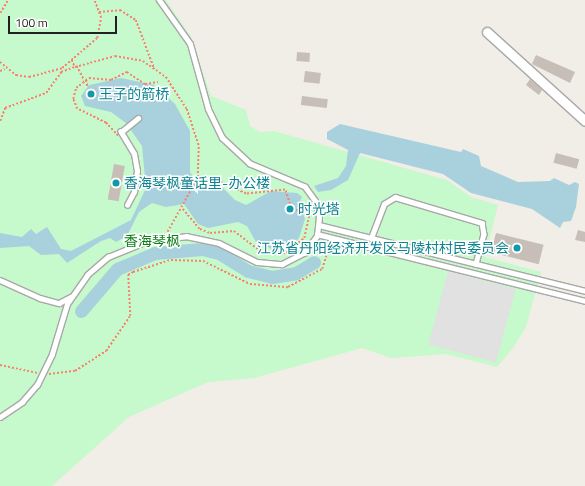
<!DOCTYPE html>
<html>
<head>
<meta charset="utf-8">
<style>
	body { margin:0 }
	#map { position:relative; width:585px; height:486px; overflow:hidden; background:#f1eee7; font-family:"Titillium Web","Noto Sans SC",sans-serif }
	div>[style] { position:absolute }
	.park>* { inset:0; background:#c6f9cb }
	.parking>* { inset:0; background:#e1e1e1; transform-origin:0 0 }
	.water>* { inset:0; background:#a9d1dd }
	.river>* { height:13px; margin:-6.5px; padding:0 6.5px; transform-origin:6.5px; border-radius:6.5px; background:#a9d1dd }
	.building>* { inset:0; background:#c6beb7; transform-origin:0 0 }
	.round { border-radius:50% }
	.path>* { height:1.5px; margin-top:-0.75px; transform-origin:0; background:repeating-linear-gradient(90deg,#f88271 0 2px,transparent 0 4px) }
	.roads { filter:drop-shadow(1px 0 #a8a8a8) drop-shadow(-1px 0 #a8a8a8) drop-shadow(0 1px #a8a8a8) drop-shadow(0 -1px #a8a8a8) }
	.lane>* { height:4.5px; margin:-2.25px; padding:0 2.25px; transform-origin:2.25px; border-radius:2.25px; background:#fff }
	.street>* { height:9px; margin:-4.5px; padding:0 4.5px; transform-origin:4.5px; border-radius:4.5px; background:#fff }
	.dots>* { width:11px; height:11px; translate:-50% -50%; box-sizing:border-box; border:2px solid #fff; border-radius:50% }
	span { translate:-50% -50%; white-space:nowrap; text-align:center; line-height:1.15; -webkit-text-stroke:3px #fff; paint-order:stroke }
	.culture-label { font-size:14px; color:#0d838f }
	.left { translate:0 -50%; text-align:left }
	.right { translate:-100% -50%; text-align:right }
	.park-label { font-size:14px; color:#0d8019 }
	.scale { position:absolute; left:8px; top:16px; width:109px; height:18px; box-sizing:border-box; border:2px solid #212121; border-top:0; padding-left:5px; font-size:12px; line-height:14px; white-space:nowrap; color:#212121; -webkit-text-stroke:3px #fff; paint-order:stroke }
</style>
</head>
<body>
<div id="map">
	<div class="park">
		<i style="clip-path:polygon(0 0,166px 0,191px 37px,211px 96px,246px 110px,250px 126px,260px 132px,274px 131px,447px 180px,471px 197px,498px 205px,485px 257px,541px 272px,526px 327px,513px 348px,497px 367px,446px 354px,391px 358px,362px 348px,254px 378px,208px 382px,129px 417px,52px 486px,0 486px)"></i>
	</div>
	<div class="parking">
		<i style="left:448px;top:271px;width:70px;height:76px;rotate:15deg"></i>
	</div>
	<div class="water">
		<i style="clip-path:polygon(121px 78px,154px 85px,175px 104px,190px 131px,190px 172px,198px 185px,221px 186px,235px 200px,246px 205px,271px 191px,297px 193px,302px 197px,299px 203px,305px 219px,299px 238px,292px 245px,274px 250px,256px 242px,247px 226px,238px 222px,208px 228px,198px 224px,184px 204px,166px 207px,152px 203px,139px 212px,127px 236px,116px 242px,110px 238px,101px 241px,67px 263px,59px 254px,41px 255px,29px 246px,0 248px,0 233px,22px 237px,31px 229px,36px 234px,47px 227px,61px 249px,71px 251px,131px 220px,146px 188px,142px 146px,126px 123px,111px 112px,85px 106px,81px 96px,89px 85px)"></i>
		<i style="clip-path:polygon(340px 124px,461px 152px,463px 149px,479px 156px,481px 166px,518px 182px,550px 181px,554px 178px,569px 185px,575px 182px,579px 184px,576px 207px,571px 221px,563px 222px,560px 228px,532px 209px,471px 193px,443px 174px,360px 153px,348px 180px,331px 190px,318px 192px,314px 186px,338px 178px,346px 166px,348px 150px,327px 139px,327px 132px)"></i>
	</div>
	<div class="river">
		<i style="left:81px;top:311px;width:55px;rotate:-49.4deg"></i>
		<i style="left:117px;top:269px;width:41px;rotate:-22.8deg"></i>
		<i style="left:155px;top:253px;width:47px;rotate:-4.9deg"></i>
		<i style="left:202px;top:249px;width:17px;rotate:13deg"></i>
		<i style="left:219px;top:253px;width:34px;rotate:32deg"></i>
		<i style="left:248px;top:271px;width:25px;rotate:14deg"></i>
		<i style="left:272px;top:277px;width:24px;rotate:-9deg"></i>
		<i style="left:296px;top:273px;width:21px;rotate:-31deg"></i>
	</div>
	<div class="building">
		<i style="left:297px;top:52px;width:13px;height:9px;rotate:4deg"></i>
		<i style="clip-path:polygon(536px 55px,575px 72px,570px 83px,532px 64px)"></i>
		<i style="left:305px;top:71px;width:16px;height:11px;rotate:7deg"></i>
		<i style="clip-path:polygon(530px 79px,542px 90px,539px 95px,526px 85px)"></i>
		<i class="round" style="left:85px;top:88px;width:12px;height:12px"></i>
		<i style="left:302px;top:96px;width:26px;height:9px;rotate:7deg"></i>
		<i style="left:556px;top:153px;width:24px;height:10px;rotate:15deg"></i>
		<i style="left:114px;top:164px;width:11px;height:36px;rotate:10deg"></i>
		<i style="clip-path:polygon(578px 230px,585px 232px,585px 242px,575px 240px)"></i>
		<i style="left:496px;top:233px;width:49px;height:20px;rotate:14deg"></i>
	</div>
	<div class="path">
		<i style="left:99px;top:12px;width:21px;rotate:-5deg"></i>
		<i style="left:120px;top:10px;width:19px;rotate:32deg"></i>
		<i style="left:136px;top:20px;width:51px;rotate:69.4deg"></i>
		<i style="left:0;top:13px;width:15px;rotate:-58deg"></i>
		<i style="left:72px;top:60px;width:8px;rotate:67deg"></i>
		<i style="left:75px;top:67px;width:41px;rotate:-15.4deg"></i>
		<i style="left:115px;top:56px;width:28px;rotate:10deg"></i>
		<i style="left:143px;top:61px;width:28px;rotate:35deg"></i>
		<i style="left:166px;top:77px;width:38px;rotate:57deg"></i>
		<i style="left:187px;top:109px;width:40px;rotate:72deg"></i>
		<i style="left:199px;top:147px;width:31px;rotate:92deg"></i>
		<i style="left:198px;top:178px;width:62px;rotate:119.1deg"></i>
		<i style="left:0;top:62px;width:21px;rotate:39deg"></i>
		<i style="left:16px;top:75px;width:13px;rotate:9deg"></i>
		<i style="left:29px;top:77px;width:34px;rotate:-15deg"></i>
		<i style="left:62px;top:68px;width:46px;rotate:-40.6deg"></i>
		<i style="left:97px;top:38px;width:20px;rotate:-79deg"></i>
		<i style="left:101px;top:18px;width:19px;rotate:-111deg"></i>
		<i style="left:77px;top:66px;width:16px;rotate:63deg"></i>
		<i style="left:0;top:71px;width:5px;rotate:-22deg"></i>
		<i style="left:86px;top:80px;width:8px;rotate:76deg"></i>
		<i style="left:0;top:121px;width:14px;rotate:-69deg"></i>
		<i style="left:5px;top:108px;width:44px;rotate:-20.1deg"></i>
		<i style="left:46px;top:93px;width:26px;rotate:-54deg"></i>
		<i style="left:61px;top:72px;width:15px;rotate:-20deg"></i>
		<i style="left:118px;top:136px;width:18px;rotate:-133deg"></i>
		<i style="left:106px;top:123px;width:32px;rotate:-154deg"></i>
		<i style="left:77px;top:109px;width:11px;rotate:-112deg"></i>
		<i style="left:73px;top:99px;width:11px;rotate:-75deg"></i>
		<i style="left:76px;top:88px;width:16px;rotate:-38deg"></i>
		<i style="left:89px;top:78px;width:22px;rotate:5deg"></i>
		<i style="left:111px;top:80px;width:18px;rotate:-27deg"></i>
		<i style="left:127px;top:72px;width:22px;rotate:34deg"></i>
		<i style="left:145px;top:84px;width:13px;rotate:-9deg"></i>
		<i style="left:183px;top:209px;width:26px;rotate:50deg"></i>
		<i style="left:200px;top:229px;width:11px;rotate:22deg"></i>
		<i style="left:210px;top:233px;width:24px;rotate:-5deg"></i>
		<i style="left:234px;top:231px;width:36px;rotate:37deg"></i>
		<i style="left:263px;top:253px;width:23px"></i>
		<i style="left:286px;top:253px;width:23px;rotate:-40deg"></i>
		<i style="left:304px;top:238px;width:23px;rotate:-77deg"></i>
		<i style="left:309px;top:216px;width:20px;rotate:-156deg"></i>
		<i style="left:291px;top:208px;width:19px;rotate:-108deg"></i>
		<i style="left:285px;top:190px;width:39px;rotate:174deg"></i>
		<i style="left:246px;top:194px;width:25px;rotate:-154deg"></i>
		<i style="left:223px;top:183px;width:19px;rotate:-177deg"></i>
		<i style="left:204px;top:182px;width:7px;rotate:-146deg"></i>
		<i style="left:0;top:365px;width:38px;rotate:12deg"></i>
		<i style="left:49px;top:374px;width:26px;rotate:-7deg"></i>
		<i style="left:75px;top:371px;width:37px;rotate:-33deg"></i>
		<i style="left:106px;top:351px;width:42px;rotate:-55.6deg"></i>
		<i style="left:130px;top:316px;width:41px;rotate:-92.8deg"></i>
		<i style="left:128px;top:275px;width:6px;rotate:-31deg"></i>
		<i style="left:133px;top:272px;width:40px;rotate:-18deg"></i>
		<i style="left:171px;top:260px;width:32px;rotate:2deg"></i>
		<i style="left:203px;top:261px;width:52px;rotate:26.1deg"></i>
		<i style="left:250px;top:284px;width:38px;rotate:5deg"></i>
		<i style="left:288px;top:287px;width:38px;rotate:-28deg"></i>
		<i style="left:322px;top:269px;width:14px;rotate:-73deg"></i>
		<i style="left:326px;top:256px;width:15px;rotate:-127deg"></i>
	</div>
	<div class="roads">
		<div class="lane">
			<i style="left:127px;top:205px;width:15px;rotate:-62deg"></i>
			<i style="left:134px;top:192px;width:21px;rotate:-82deg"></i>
			<i style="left:137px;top:171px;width:17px;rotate:-100deg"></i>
			<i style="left:134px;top:154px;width:26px;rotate:-121deg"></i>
			<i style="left:121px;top:132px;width:22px;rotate:-39deg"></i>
			<i style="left:319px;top:225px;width:274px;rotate:13.9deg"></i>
			<i style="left:317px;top:234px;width:276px;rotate:14deg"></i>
			<i style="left:371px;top:238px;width:36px;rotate:-69deg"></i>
			<i style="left:384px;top:204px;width:13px;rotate:-32deg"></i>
			<i style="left:395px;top:197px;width:91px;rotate:16.6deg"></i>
			<i style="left:482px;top:223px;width:11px;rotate:80deg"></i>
			<i style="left:484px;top:234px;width:31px;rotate:105deg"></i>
			<i style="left:0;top:280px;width:44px;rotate:24.2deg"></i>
			<i style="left:40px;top:298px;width:20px;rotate:15deg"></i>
			<i style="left:59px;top:303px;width:13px;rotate:-27deg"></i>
			<i style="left:0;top:417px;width:27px;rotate:-34deg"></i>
			<i style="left:22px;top:402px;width:23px;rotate:-49deg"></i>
			<i style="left:37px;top:385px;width:34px;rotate:-64deg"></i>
			<i style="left:52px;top:354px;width:52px;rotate:-73.3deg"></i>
			<i style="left:67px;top:304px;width:35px;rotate:-55deg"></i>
			<i style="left:87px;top:275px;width:28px;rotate:-41deg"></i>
			<i style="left:108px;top:257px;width:42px;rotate:-22.3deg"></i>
			<i style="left:147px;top:241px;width:39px;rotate:-7deg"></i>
			<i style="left:186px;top:236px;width:34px;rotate:12deg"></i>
			<i style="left:219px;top:243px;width:42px;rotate:26.6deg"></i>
			<i style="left:257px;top:262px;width:25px;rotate:5deg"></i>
			<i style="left:282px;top:264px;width:25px;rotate:-27deg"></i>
			<i style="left:304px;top:253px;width:21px;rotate:-53deg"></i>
			<i style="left:317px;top:236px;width:19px;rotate:-84deg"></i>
			<i style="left:319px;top:217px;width:16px;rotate:-104deg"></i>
			<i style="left:315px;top:201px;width:17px;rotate:-126deg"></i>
			<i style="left:305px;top:187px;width:60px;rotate:-157.3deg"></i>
			<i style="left:250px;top:164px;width:38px;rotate:-137deg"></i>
			<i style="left:222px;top:138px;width:32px;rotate:-116deg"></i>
			<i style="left:208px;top:109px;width:67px;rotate:-105.5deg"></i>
			<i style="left:190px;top:44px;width:54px;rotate:-125.2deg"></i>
		</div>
		<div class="street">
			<i style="left:487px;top:32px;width:132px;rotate:42.2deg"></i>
		</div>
	</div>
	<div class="dots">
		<i style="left:91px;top:94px;background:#0f9aa8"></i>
		<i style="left:116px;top:183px;background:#0f9aa8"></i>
		<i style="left:290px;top:209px;background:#0f9aa8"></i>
		<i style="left:517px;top:248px;background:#0f9aa8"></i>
	</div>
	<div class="culture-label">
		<span class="left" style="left:99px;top:94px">王子的箭桥</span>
		<span class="left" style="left:124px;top:183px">香海琴枫童话里-办公楼</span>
		<span class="left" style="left:298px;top:209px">时光塔</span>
		<span class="right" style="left:509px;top:248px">江苏省丹阳经济开发区马陵村村民委员会</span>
	</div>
	<div class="park-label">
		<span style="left:152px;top:241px">香海琴枫</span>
	</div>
	<div class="scale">100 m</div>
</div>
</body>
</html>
